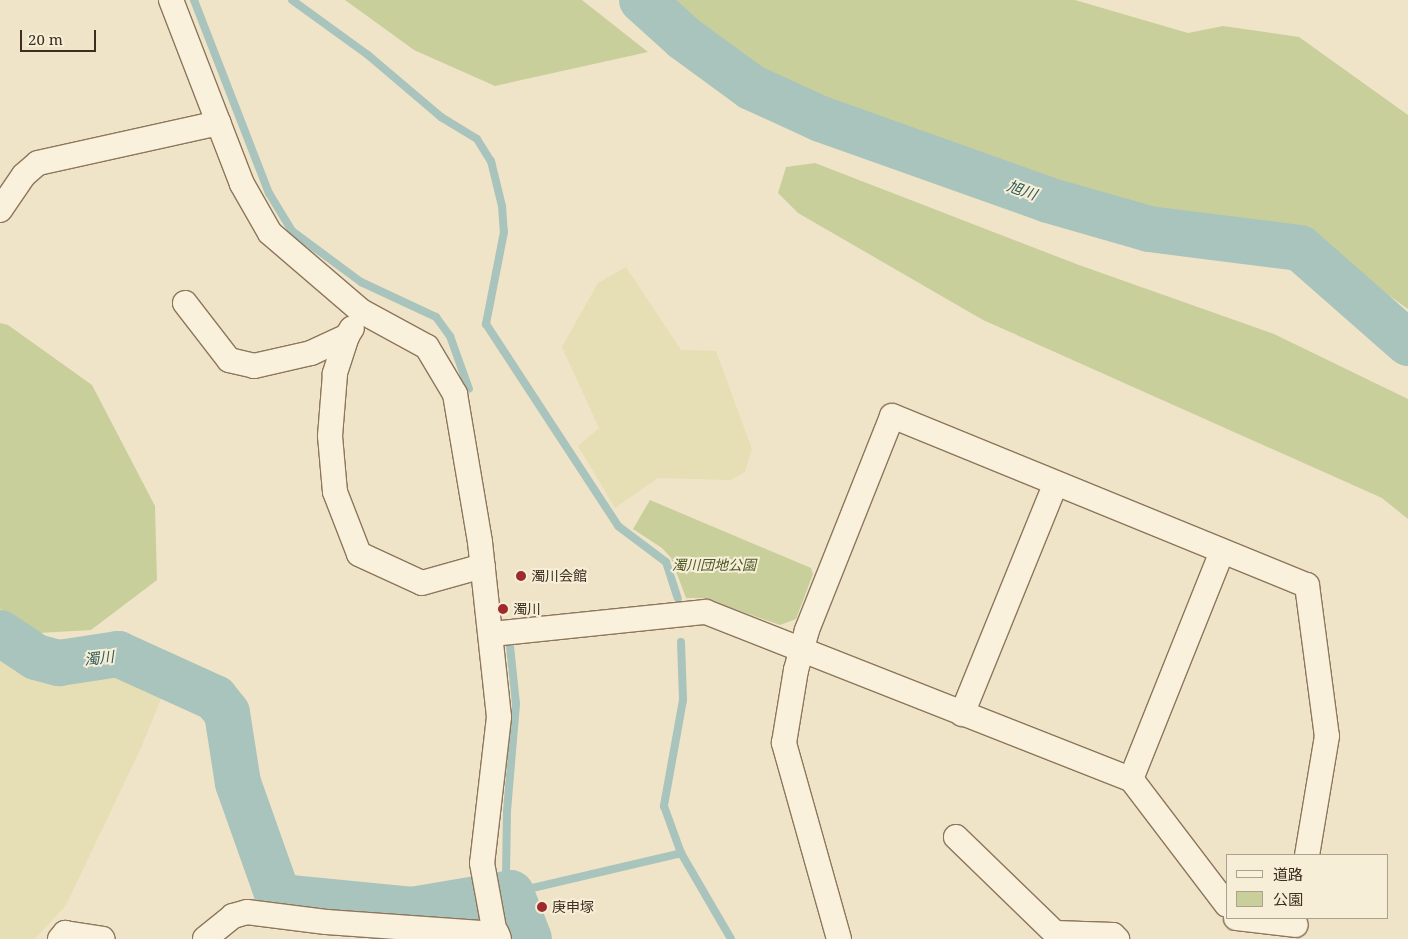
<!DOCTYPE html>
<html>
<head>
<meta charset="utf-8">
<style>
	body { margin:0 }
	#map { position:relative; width:1408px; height:939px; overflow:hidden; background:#f0e4c8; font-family:"Noto Serif","Noto Sans JP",serif }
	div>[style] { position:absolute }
	.farmland>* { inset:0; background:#e6deb5 }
	.green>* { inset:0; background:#c9cf9b }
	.stream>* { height:8px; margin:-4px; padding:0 4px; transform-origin:4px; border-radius:4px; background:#a9c4bc }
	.river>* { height:46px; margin:-23px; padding:0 23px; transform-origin:23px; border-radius:23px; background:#a9c4bc }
	.roads { filter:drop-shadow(1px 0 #8d765c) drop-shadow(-1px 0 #8d765c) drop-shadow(0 1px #8d765c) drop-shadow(0 -1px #8d765c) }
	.minor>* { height:24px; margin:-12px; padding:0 12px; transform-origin:12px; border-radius:12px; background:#faf1dc }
	.tertiary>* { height:28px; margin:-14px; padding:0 14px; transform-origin:14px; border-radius:14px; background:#faf1dc }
	.dots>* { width:14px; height:14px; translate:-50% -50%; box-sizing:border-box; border:2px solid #f7eed8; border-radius:50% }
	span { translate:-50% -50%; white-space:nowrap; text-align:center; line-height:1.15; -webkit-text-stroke:4px #f7eed8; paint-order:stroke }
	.park-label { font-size:14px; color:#4d5a26; font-style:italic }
	.poi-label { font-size:14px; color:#3d2e20 }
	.left { translate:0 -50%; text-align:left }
	.water-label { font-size:15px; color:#2f5d5a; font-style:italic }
	.legend { position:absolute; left:1226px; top:854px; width:162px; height:65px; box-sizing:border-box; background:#f7eed8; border:1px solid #ada18e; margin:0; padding:6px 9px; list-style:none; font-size:15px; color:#3d2e20 }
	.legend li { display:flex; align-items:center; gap:10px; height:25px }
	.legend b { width:25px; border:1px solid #ada18e }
	.scale { position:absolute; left:20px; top:30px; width:76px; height:22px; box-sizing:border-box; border:2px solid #3d2e20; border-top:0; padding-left:6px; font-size:15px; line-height:18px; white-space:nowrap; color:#3d2e20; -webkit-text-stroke:4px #f7eed8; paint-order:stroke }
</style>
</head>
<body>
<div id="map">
	<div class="farmland">
		<i style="clip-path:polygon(626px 267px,681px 350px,716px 351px,752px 449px,745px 472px,731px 480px,658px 478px,615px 508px,578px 446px,599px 428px,562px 347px,598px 283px)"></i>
		<i style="clip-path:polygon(0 649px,48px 677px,110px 668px,165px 689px,140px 750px,66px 905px,35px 939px,0 939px)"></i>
	</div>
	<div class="green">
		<i style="clip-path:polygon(345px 0,582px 0,648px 52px,495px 86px,414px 50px)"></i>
		<i style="clip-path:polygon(667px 0,1075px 0,1188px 33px,1223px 26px,1299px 37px,1408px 115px,1408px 309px,1313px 242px,1103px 198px,975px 157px,809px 99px,745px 69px)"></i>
		<i style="clip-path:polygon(815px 163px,1079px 265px,1274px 334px,1408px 399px,1408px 519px,1382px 498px,983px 320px,798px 213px,778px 193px,786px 167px)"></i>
		<i style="clip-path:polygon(0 323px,8px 325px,92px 385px,155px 506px,157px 580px,91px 630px,39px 633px,0 609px)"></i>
		<i style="clip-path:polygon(650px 500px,811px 568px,813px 574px,796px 619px,780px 625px,703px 598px,686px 598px,671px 558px,662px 548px,633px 529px)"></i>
	</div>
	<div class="stream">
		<i style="left:194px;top:0;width:207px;rotate:68.8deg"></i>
		<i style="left:269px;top:193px;width:44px;rotate:58.8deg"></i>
		<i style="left:292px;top:231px;width:86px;rotate:36.5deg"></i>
		<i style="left:361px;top:282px;width:83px;rotate:25deg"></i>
		<i style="left:436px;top:317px;width:24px;rotate:54deg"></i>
		<i style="left:450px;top:336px;width:56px;rotate:70.3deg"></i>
		<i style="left:292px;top:0;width:94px;rotate:35.9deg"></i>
		<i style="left:368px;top:55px;width:96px;rotate:40.3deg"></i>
		<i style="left:441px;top:117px;width:42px;rotate:31.4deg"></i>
		<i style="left:477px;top:139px;width:26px;rotate:58deg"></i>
		<i style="left:491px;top:161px;width:46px;rotate:76.3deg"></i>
		<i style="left:502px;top:206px;width:26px;rotate:86deg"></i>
		<i style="left:504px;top:232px;width:94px;rotate:101.1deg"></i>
		<i style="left:486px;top:324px;width:241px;rotate:56.8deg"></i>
		<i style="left:618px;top:526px;width:60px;rotate:36.9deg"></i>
		<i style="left:666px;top:562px;width:38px;rotate:72deg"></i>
		<i style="left:681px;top:642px;width:58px;rotate:88deg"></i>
		<i style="left:683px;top:700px;width:108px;rotate:100.2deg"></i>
		<i style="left:664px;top:806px;width:50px;rotate:70.1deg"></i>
		<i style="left:681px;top:853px;width:99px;rotate:59.8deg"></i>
		<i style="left:510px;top:646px;width:58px;rotate:84.1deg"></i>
		<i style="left:516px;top:704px;width:108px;rotate:94.8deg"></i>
		<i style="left:507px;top:812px;width:64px;rotate:90.9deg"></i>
		<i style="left:506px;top:876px;width:18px;rotate:74deg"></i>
		<i style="left:511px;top:893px;width:175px;rotate:-13.2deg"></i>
	</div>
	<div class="river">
		<i style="left:642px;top:0;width:57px;rotate:42.1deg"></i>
		<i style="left:684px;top:38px;width:83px;rotate:36.2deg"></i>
		<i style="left:751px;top:87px;width:77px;rotate:24.6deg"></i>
		<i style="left:821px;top:119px;width:241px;rotate:19.6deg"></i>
		<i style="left:1048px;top:200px;width:105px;rotate:16deg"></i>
		<i style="left:1149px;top:229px;width:152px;rotate:7.2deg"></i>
		<i style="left:1300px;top:248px;width:144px;rotate:41.3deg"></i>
		<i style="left:0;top:633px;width:43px;rotate:33.7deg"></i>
		<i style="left:36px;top:657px;width:24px;rotate:15deg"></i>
		<i style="left:59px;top:663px;width:60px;rotate:-8.7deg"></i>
		<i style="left:118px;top:654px;width:107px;rotate:24.4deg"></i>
		<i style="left:215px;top:698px;width:19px;rotate:51deg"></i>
		<i style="left:227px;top:713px;width:71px;rotate:81.1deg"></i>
		<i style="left:238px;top:783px;width:117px;rotate:70.5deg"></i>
		<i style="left:277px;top:893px;width:14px;rotate:21deg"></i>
		<i style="left:290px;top:898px;width:123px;rotate:5.6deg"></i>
		<i style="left:412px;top:910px;width:100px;rotate:-9.7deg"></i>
		<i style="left:511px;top:893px;width:49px;rotate:68.6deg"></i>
	</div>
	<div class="roads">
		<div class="minor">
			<i style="left:171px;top:0;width:197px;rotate:68.9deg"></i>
			<i style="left:242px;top:184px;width:56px;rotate:60.3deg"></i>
			<i style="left:270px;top:233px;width:120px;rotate:40.6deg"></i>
			<i style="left:361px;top:311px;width:75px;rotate:28.6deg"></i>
			<i style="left:427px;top:347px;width:55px;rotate:59.2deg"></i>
			<i style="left:455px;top:394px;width:150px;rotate:80.4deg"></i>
			<i style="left:480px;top:542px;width:176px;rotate:83.8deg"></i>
			<i style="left:499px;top:717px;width:147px;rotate:96.6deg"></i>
			<i style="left:482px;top:863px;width:72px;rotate:79.6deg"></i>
			<i style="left:495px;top:934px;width:169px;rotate:-175.9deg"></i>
			<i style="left:326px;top:922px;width:80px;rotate:-172.8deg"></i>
			<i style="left:247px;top:912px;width:15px;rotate:164deg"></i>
			<i style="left:233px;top:916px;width:36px;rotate:141deg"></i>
			<i style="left:0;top:210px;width:42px;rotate:-55.6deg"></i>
			<i style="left:24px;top:175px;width:18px;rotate:-41deg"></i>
			<i style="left:38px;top:163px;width:185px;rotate:-12.5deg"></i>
			<i style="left:185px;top:303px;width:72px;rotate:52.3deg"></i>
			<i style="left:229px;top:360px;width:26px;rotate:13deg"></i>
			<i style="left:254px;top:366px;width:58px;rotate:-12.8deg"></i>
			<i style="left:311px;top:353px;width:40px;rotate:-25deg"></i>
			<i style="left:347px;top:336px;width:9px;rotate:-58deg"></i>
			<i style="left:347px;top:336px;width:40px;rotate:108deg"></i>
			<i style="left:335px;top:374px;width:62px;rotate:94.6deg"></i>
			<i style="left:330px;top:436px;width:56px;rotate:84.9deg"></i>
			<i style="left:335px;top:492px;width:66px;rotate:68.8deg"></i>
			<i style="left:359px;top:554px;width:69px;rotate:24.7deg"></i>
			<i style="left:422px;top:583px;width:63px;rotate:-15.6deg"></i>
			<i style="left:492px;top:634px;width:215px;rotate:-5.9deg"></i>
			<i style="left:706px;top:612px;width:457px;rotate:21.5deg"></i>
			<i style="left:1131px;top:779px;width:158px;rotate:52.7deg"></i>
			<i style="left:962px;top:714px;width:249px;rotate:-67.9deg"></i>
			<i style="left:1131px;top:779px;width:245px;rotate:-68.2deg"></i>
			<i style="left:956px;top:837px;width:138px;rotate:44.1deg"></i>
			<i style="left:1055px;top:933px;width:58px;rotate:2deg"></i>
			<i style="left:1113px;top:935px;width:6px;rotate:45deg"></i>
			<i style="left:1236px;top:918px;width:60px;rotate:6.7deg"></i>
			<i style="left:60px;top:939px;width:8px;rotate:-50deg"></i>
			<i style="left:65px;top:933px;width:38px;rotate:9deg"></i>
			<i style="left:839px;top:939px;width:204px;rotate:-105.7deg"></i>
			<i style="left:784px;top:743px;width:74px;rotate:-80.7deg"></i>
			<i style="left:796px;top:670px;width:41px;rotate:-74.6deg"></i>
			<i style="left:807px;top:630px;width:230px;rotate:-68.3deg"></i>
			<i style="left:892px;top:416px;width:448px;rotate:22.2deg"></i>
			<i style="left:1307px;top:585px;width:152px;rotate:82.5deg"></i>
			<i style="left:1327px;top:736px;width:121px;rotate:99.5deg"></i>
		</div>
		<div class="tertiary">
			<i style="left:495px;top:934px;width:5px;rotate:68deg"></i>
		</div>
	</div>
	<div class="dots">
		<i style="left:521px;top:576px;background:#9e2a2b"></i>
		<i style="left:503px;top:609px;background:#9e2a2b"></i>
		<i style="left:542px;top:907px;background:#9e2a2b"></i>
	</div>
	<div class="park-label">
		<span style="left:714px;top:565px">濁川団地公園</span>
	</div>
	<div class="poi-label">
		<span class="left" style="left:531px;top:576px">濁川会館</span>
		<span class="left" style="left:513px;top:609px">濁川</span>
		<span class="left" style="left:552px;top:907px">庚申塚</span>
	</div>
	<div class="water-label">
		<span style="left:1022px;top:190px;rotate:20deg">旭川</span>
		<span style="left:99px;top:658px;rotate:-6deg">濁川</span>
	</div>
	<ul class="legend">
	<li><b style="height:6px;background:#faf1dc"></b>道路</li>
	<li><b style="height:14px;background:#c9cf9b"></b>公園</li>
	</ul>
	<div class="scale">20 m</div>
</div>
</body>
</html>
